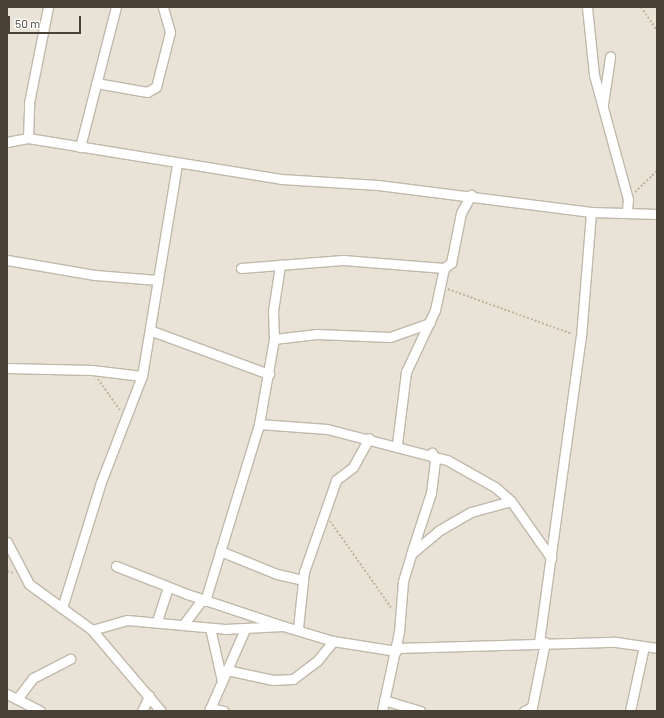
<!DOCTYPE html>
<html>
<head>
<meta charset="utf-8">
<style>
	body { margin:0 }
	#map { position:relative; width:664px; height:718px; overflow:hidden; background:#f5f1e9; font-family:Barlow,sans-serif }
	div>[style] { position:absolute }
	.residential>* { inset:0; background:#e9e2d6; transform-origin:0 0 }
	.path>* { height:2px; margin-top:-1px; transform-origin:0; background:repeating-linear-gradient(90deg,#c4b39b 0 2px,transparent 0 4px) }
	.roads { filter:drop-shadow(1px 0 #c1b8aa) drop-shadow(-1px 0 #c1b8aa) drop-shadow(0 1px #c1b8aa) drop-shadow(0 -1px #c1b8aa) }
	.street>* { height:9px; margin:-4.5px; padding:0 4.5px; transform-origin:4.5px; border-radius:4.5px; background:#fff }
	span { translate:-50% -50%; white-space:nowrap; text-align:center; line-height:1.15; -webkit-text-stroke:3px #fff; paint-order:stroke }
	.frame { position:absolute; inset:0; border:8px solid #494136; pointer-events:none }
	.scale { position:absolute; left:8px; top:16px; width:73px; height:18px; box-sizing:border-box; border:2px solid #494136; border-top:0; padding-left:5px; font-size:12px; line-height:14px; white-space:nowrap; color:#494136; -webkit-text-stroke:3px #fff; paint-order:stroke }
</style>
</head>
<body>
<div id="map">
	<div class="residential">
		<i style="left:7px;top:7px;width:650px;height:704px"></i>
	</div>
	<div class="path">
		<i style="left:641px;top:7px;width:29px;rotate:56deg"></i>
		<i style="left:635px;top:192px;width:30px;rotate:-44deg"></i>
		<i style="left:448px;top:289px;width:132px;rotate:19.9deg"></i>
		<i style="left:98px;top:379px;width:38px;rotate:55deg"></i>
		<i style="left:330px;top:521px;width:108px;rotate:54.8deg"></i>
		<i style="left:7px;top:571px;width:6px;rotate:18deg"></i>
	</div>
	<div class="roads">
		<div class="street">
			<i style="left:587px;top:7px;width:68px;rotate:84.1deg"></i>
			<i style="left:594px;top:75px;width:129px;rotate:74.7deg"></i>
			<i style="left:628px;top:199px;width:12px;rotate:95deg"></i>
			<i style="left:96px;top:83px;width:52px;rotate:10deg"></i>
			<i style="left:147px;top:92px;width:10px;rotate:-29deg"></i>
			<i style="left:156px;top:87px;width:57px;rotate:-75.7deg"></i>
			<i style="left:170px;top:32px;width:26px;rotate:-106deg"></i>
			<i style="left:603px;top:104px;width:48px;rotate:-81.5deg"></i>
			<i style="left:28px;top:138px;width:35px;rotate:-88deg"></i>
			<i style="left:29px;top:103px;width:98px;rotate:-78.8deg"></i>
			<i style="left:7px;top:142px;width:21px;rotate:-11deg"></i>
			<i style="left:28px;top:138px;width:256px;rotate:9.2deg"></i>
			<i style="left:281px;top:179px;width:97px;rotate:3.5deg"></i>
			<i style="left:378px;top:185px;width:215px;rotate:7.2deg"></i>
			<i style="left:591px;top:212px;width:66px;rotate:1.7deg"></i>
			<i style="left:80px;top:147px;width:145px;rotate:-75.6deg"></i>
			<i style="left:7px;top:260px;width:89px;rotate:9.7deg"></i>
			<i style="left:95px;top:275px;width:63px;rotate:4.5deg"></i>
			<i style="left:241px;top:268px;width:102px;rotate:-4.5deg"></i>
			<i style="left:343px;top:260px;width:101px;rotate:4.5deg"></i>
			<i style="left:444px;top:268px;width:9px;rotate:-36deg"></i>
			<i style="left:451px;top:263px;width:51px;rotate:-78.7deg"></i>
			<i style="left:461px;top:213px;width:21px;rotate:-61deg"></i>
			<i style="left:152px;top:331px;width:125px;rotate:20.2deg"></i>
			<i style="left:274px;top:339px;width:43px;rotate:-6.6deg"></i>
			<i style="left:317px;top:334px;width:73px;rotate:2.4deg"></i>
			<i style="left:390px;top:337px;width:42px;rotate:-19.3deg"></i>
			<i style="left:7px;top:368px;width:85px;rotate:1.3deg"></i>
			<i style="left:92px;top:370px;width:50px;rotate:6.8deg"></i>
			<i style="left:259px;top:424px;width:68px;rotate:4.2deg"></i>
			<i style="left:327px;top:429px;width:124px;rotate:14.5deg"></i>
			<i style="left:447px;top:460px;width:55px;rotate:29.4deg"></i>
			<i style="left:495px;top:487px;width:21px;rotate:41deg"></i>
			<i style="left:511px;top:501px;width:70px;rotate:54.9deg"></i>
			<i style="left:397px;top:444px;width:73px;rotate:-82.9deg"></i>
			<i style="left:406px;top:372px;width:68px;rotate:-64.9deg"></i>
			<i style="left:435px;top:310px;width:43px;rotate:-77.9deg"></i>
			<i style="left:7px;top:542px;width:47px;rotate:62.4deg"></i>
			<i style="left:29px;top:584px;width:78px;rotate:36.1deg"></i>
			<i style="left:92px;top:630px;width:106px;rotate:49.6deg"></i>
			<i style="left:220px;top:551px;width:61px;rotate:22deg"></i>
			<i style="left:277px;top:574px;width:26px;rotate:13deg"></i>
			<i style="left:412px;top:551px;width:61px;rotate:-71.9deg"></i>
			<i style="left:431px;top:493px;width:32px;rotate:-83deg"></i>
			<i style="left:435px;top:461px;width:9px;rotate:-111deg"></i>
			<i style="left:116px;top:566px;width:76px;rotate:21.5deg"></i>
			<i style="left:187px;top:594px;width:98px;rotate:18.4deg"></i>
			<i style="left:205px;top:601px;width:185px;rotate:-73deg"></i>
			<i style="left:259px;top:424px;width:86px;rotate:-80deg"></i>
			<i style="left:274px;top:339px;width:28px;rotate:-92deg"></i>
			<i style="left:273px;top:311px;width:47px;rotate:-81.3deg"></i>
			<i style="left:62px;top:608px;width:132px;rotate:-72.8deg"></i>
			<i style="left:101px;top:482px;width:114px;rotate:-68.9deg"></i>
			<i style="left:142px;top:376px;width:214px;rotate:-80.6deg"></i>
			<i style="left:157px;top:621px;width:36px;rotate:-72deg"></i>
			<i style="left:183px;top:625px;width:31px;rotate:-53deg"></i>
			<i style="left:210px;top:628px;width:54px;rotate:77.2deg"></i>
			<i style="left:298px;top:628px;width:56px;rotate:-83.9deg"></i>
			<i style="left:304px;top:572px;width:97px;rotate:-70.8deg"></i>
			<i style="left:336px;top:480px;width:21px;rotate:-37deg"></i>
			<i style="left:353px;top:467px;width:33px;rotate:-61deg"></i>
			<i style="left:92px;top:630px;width:36px;rotate:-16deg"></i>
			<i style="left:127px;top:620px;width:98px;rotate:5.2deg"></i>
			<i style="left:225px;top:629px;width:58px;rotate:-3deg"></i>
			<i style="left:283px;top:626px;width:52px;rotate:16.7deg"></i>
			<i style="left:333px;top:641px;width:64px;rotate:9deg"></i>
			<i style="left:539px;top:642px;width:308px;rotate:-82.2deg"></i>
			<i style="left:581px;top:337px;width:125px;rotate:-85.4deg"></i>
			<i style="left:396px;top:648px;width:220px;rotate:-1.6deg"></i>
			<i style="left:616px;top:642px;width:41px;rotate:8.3deg"></i>
			<i style="left:227px;top:670px;width:47px;rotate:12.3deg"></i>
			<i style="left:273px;top:680px;width:20px;rotate:-3deg"></i>
			<i style="left:293px;top:679px;width:30px;rotate:-37deg"></i>
			<i style="left:317px;top:661px;width:26px;rotate:-51deg"></i>
			<i style="left:7px;top:694px;width:37px;rotate:27deg"></i>
			<i style="left:17px;top:699px;width:26px;rotate:-53deg"></i>
			<i style="left:33px;top:678px;width:42px;rotate:-27.2deg"></i>
			<i style="left:384px;top:700px;width:38px;rotate:17deg"></i>
			<i style="left:210px;top:708px;width:14px;rotate:12deg"></i>
			<i style="left:142px;top:711px;width:17px;rotate:-65deg"></i>
			<i style="left:209px;top:711px;width:90px;rotate:-66.3deg"></i>
			<i style="left:382px;top:711px;width:81px;rotate:-77.9deg"></i>
			<i style="left:399px;top:632px;width:51px;rotate:-85.5deg"></i>
			<i style="left:403px;top:581px;width:28px;rotate:-73deg"></i>
			<i style="left:411px;top:554px;width:35px;rotate:-40deg"></i>
			<i style="left:438px;top:531px;width:38px;rotate:-30deg"></i>
			<i style="left:471px;top:512px;width:41px;rotate:-15.4deg"></i>
			<i style="left:524px;top:711px;width:9px;rotate:-27deg"></i>
			<i style="left:532px;top:707px;width:66px;rotate:-78.7deg"></i>
			<i style="left:630px;top:711px;width:66px;rotate:-77.8deg"></i>
		</div>
	</div>
	<div class="frame"></div>
	<div class="scale">50 m</div>
</div>
</body>
</html>
